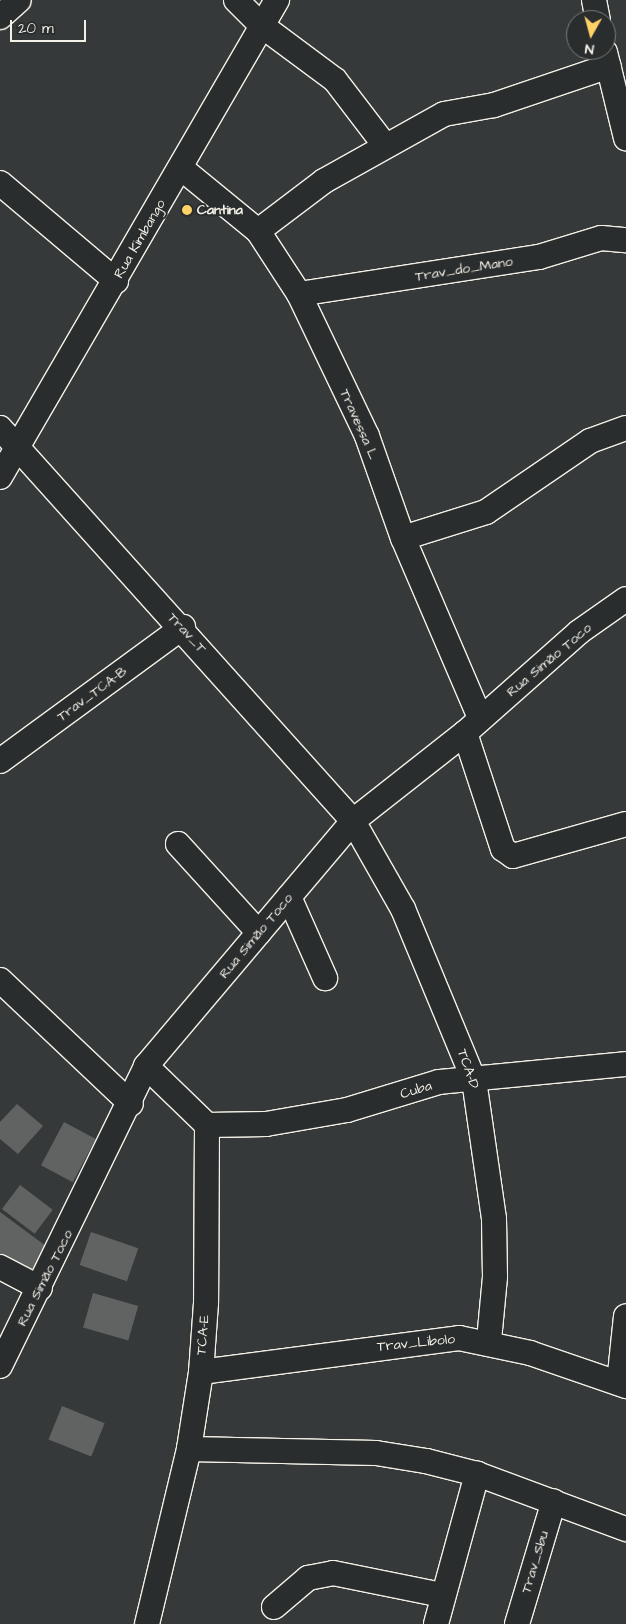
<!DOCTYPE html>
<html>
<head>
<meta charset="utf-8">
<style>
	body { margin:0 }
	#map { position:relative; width:626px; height:1624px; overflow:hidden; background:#363939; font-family:"Architects Daughter",sans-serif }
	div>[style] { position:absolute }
	.building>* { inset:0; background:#616362; transform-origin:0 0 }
	.roads { filter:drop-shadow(1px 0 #f4f1e8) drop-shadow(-1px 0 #f4f1e8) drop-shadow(0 1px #f4f1e8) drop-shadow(0 -1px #f4f1e8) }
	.street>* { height:24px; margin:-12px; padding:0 12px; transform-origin:12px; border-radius:12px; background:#2a2d2e }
	.dots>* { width:14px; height:14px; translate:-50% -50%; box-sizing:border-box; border:2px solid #2a2d2e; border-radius:50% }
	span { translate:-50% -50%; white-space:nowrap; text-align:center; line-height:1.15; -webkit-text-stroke:4px #2a2d2e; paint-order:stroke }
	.poi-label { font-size:14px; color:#f4f1e8; font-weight:700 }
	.left { translate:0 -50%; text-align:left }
	.street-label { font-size:14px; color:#f4f1e8 }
	.north { position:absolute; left:566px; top:10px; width:50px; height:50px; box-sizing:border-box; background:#2a2d2e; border:1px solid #7b7b78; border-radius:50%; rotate:187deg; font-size:14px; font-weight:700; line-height:20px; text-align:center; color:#f4f1e8 }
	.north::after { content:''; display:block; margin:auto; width:18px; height:22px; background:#ffd166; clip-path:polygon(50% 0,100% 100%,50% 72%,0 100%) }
	.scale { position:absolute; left:10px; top:20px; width:76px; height:22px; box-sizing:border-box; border:2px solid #f4f1e8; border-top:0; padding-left:6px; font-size:15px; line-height:18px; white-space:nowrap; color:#f4f1e8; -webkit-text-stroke:4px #2a2d2e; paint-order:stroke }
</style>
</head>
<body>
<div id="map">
	<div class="building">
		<i style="clip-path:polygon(17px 1104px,43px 1126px,18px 1154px,0 1139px,0 1122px)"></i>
		<i style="left:64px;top:1122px;width:36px;height:49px;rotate:28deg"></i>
		<i style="left:20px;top:1185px;width:41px;height:30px;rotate:37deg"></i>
		<i style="clip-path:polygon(0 1212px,54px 1252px,33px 1284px,0 1261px)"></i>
		<i style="left:91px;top:1232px;width:50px;height:35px;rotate:19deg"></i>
		<i style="left:93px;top:1293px;width:47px;height:36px;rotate:16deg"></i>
		<i style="left:62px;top:1406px;width:46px;height:36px;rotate:22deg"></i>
	</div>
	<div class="roads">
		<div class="street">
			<i style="left:236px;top:0;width:35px;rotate:45deg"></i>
			<i style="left:261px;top:25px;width:92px;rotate:36.6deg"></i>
			<i style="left:335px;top:80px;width:81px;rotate:52.6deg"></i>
			<i style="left:594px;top:0;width:20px;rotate:79deg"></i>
			<i style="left:0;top:17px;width:25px;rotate:-42deg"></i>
			<i style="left:605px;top:52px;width:89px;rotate:76.3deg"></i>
			<i style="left:181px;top:168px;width:99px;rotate:39.3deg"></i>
			<i style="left:258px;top:231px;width:75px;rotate:56.9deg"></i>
			<i style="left:299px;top:294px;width:157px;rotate:64.4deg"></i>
			<i style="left:367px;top:436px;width:108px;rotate:70.6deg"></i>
			<i style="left:403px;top:538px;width:196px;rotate:66.8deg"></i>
			<i style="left:0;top:183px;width:152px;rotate:40.2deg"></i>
			<i style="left:258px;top:231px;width:83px;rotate:-37.1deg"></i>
			<i style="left:324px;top:181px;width:137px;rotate:-29.2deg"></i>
			<i style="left:444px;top:114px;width:51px;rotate:-10.2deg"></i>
			<i style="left:494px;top:105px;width:121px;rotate:-18.7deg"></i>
			<i style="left:299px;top:294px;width:243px;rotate:-8.8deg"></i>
			<i style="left:539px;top:257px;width:65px;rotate:-17deg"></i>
			<i style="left:601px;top:238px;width:25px;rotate:5deg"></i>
			<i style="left:0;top:428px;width:528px;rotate:48.07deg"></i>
			<i style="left:353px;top:821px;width:101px;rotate:60.4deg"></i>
			<i style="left:403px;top:909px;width:185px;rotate:67.5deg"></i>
			<i style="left:474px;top:1080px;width:140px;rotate:81.8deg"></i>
			<i style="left:494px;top:1219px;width:58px;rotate:89deg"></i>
			<i style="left:495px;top:1277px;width:64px;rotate:95.4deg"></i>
			<i style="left:0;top:477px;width:552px;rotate:-59.86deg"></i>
			<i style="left:403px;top:538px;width:87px;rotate:-17.4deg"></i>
			<i style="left:486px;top:512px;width:126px;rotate:-34.3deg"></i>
			<i style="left:590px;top:441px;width:38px;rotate:-20deg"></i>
			<i style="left:465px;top:733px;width:122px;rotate:71.9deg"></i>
			<i style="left:503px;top:849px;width:12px;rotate:35deg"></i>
			<i style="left:513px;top:856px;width:117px;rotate:-15.8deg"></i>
			<i style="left:0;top:761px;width:227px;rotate:-36.2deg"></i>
			<i style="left:178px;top:844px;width:120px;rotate:47.7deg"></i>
			<i style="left:289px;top:897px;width:89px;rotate:66deg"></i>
			<i style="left:0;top:980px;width:180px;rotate:43.4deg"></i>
			<i style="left:146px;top:1066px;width:85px;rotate:44deg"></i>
			<i style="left:207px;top:1125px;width:178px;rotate:90.3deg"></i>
			<i style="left:206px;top:1303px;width:69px;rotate:94.1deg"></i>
			<i style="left:201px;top:1372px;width:78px;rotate:98.9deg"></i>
			<i style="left:189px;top:1449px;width:180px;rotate:103.5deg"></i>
			<i style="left:207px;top:1125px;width:59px;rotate:-1deg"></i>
			<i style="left:266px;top:1124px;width:82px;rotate:-9.8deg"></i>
			<i style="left:347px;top:1110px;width:96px;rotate:-16.9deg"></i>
			<i style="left:439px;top:1082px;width:188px;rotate:-5.5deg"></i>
			<i style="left:0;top:1267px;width:45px;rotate:27.7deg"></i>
			<i style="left:0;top:1366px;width:334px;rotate:-64deg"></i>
			<i style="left:146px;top:1066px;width:321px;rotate:-49.8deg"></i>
			<i style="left:353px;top:821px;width:142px;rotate:-38.2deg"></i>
			<i style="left:465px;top:733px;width:152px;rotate:-41.5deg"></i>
			<i style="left:579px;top:632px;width:57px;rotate:-35.1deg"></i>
			<i style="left:201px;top:1372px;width:260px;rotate:-7.5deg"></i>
			<i style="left:459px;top:1338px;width:73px;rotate:11.9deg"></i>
			<i style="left:530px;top:1353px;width:102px;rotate:19deg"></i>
			<i style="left:619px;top:1383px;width:67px;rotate:-84deg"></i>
			<i style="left:189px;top:1449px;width:187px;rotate:1.2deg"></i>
			<i style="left:376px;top:1453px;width:51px;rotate:9.1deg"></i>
			<i style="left:426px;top:1461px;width:53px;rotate:14.3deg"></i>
			<i style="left:477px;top:1474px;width:159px;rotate:20.3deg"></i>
			<i style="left:274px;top:1607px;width:45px;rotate:-40.5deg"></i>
			<i style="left:308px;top:1578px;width:25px;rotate:-11deg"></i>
			<i style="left:333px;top:1573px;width:111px;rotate:11.4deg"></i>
			<i style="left:436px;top:1624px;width:156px;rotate:-74.7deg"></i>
			<i style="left:517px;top:1624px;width:128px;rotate:-73.3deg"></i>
		</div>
	</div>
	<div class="dots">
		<i style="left:187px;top:210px;background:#ffd166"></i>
	</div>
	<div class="poi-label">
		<span class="left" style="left:197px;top:210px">Cantina</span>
	</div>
	<div class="street-label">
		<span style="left:140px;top:239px;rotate:-60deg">Rua Kimbango</span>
		<span style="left:464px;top:269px;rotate:-9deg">Trav_do_Mano</span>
		<span style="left:359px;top:424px;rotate:66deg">Travessa L</span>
		<span style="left:187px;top:633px;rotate:47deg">Trav_T</span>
		<span style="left:549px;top:660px;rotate:-40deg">Rua Simão Toco</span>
		<span style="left:92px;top:694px;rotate:-36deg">Trav_TCA-B</span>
		<span style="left:256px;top:936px;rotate:-50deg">Rua Simão Toco</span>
		<span style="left:468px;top:1069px;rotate:71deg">TCA-D</span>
		<span style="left:416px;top:1090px;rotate:-17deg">Cuba</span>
		<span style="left:45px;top:1278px;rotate:-63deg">Rua Simão Toco</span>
		<span style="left:203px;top:1335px;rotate:-85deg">TCA-E</span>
		<span style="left:416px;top:1343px;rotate:-6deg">Trav_Libolo</span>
		<span style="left:535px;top:1562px;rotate:-73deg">Trav_Sbu</span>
	</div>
	<div class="north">N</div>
	<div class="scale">20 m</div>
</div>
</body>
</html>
